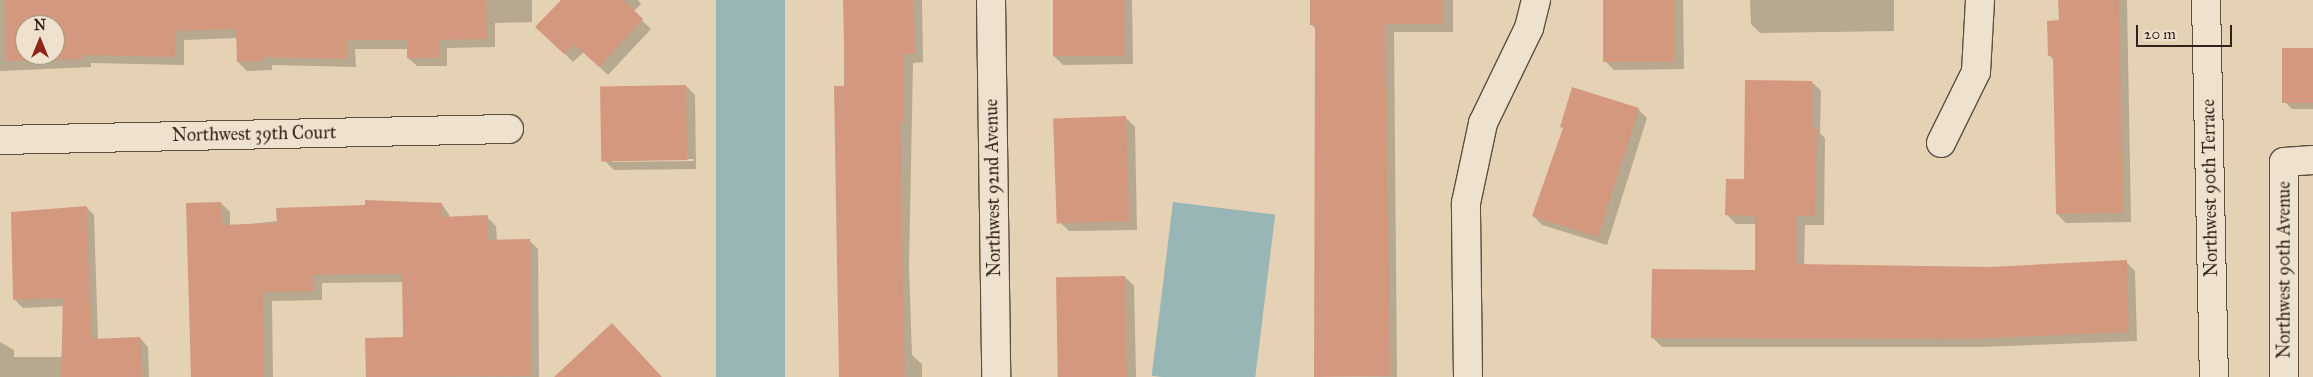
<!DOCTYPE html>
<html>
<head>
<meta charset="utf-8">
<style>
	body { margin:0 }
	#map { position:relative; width:2313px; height:377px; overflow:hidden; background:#e5d2b4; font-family:"IM FELL Great Primer",serif }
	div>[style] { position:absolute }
	.water>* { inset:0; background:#98b6b5; transform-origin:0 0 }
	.shadow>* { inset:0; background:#0003 }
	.building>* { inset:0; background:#d4987f; transform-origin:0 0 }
	.roads { filter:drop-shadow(1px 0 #5c4f41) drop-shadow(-1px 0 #5c4f41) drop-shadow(0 1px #5c4f41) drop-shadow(0 -1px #5c4f41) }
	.street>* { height:28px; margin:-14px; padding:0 14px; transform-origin:14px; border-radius:14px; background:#eee2ce }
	span { translate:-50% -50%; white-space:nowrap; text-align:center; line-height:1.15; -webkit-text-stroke:4px #eee2ce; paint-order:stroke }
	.street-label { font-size:18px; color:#2f231b }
	.north { position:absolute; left:15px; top:15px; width:50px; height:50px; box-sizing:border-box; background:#eee2ce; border:1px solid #a29686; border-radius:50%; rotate:0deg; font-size:14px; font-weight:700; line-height:20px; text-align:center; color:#2f231b }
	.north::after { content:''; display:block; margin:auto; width:18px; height:22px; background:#8f2418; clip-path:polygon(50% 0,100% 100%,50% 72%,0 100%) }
	.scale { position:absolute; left:2136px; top:25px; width:96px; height:22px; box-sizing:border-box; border:2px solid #2f231b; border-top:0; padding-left:6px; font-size:15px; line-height:18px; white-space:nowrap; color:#2f231b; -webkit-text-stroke:4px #eee2ce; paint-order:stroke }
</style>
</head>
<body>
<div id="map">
	<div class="water">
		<i style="left:716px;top:0;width:69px;height:377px"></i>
		<i style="left:1173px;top:202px;width:103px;height:175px;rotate:7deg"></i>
	</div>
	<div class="shadow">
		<i style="clip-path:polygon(evenodd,0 0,532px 0,532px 22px,495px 23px,495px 47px,447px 48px,447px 66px,417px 66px,408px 58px,408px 49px,355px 49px,356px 67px,272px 65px,272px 70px,247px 71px,238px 62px,237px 38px,184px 40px,184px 65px,91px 63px,91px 67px,0 71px,0 0,25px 25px,55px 25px,55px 55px,25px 55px,25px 25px)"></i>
		<i style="clip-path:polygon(563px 0,638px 0,641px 4px,633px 12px,651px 29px,608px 75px,584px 52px,573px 62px,537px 27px)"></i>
		<i style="clip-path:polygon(845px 0,922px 0,923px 62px,913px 63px,909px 268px,912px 355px,922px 364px,922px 377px,840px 377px)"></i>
		<i style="clip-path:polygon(1054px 0,1132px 0,1133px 64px,1063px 65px,1054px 56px)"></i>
		<i style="clip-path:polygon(1311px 0,1453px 0,1453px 32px,1394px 32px,1397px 377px,1316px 376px,1316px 29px,1311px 24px)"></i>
		<i style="clip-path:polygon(1604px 0,1683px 0,1684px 69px,1614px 70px,1605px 61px)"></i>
		<i style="clip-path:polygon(1750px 0,1894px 0,1894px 31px,1760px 33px,1751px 24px)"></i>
		<i style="clip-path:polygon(2059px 0,2127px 0,2131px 222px,2066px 223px,2057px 214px,2055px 61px,2049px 55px,2060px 22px)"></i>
		<i style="clip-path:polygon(2313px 49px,2313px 109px,2292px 109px,2285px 102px)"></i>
		<i style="clip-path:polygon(1812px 82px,1821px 91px,1820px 133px,1825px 138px,1824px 225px,1805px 225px,1804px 266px,1990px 268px,2126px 262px,2135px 271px,2137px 341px,1981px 347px,1662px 347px,1653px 338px,1756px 271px,1756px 224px,1736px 224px,1727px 215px)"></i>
		<i style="clip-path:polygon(evenodd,686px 86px,695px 95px,696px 169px,614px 170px,605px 161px,686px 86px,694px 159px,694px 161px,612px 162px,612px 160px,694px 159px)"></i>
		<i style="clip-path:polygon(1638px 109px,1647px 118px,1607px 245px,1542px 225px,1533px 216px)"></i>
		<i style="clip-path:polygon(1126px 118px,1135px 127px,1137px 230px,1069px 231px,1060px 222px)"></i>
		<i style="clip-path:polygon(221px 203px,230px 212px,230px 226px,442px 204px,451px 218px,487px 217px,496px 226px,497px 241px,529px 240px,538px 249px,539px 377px,368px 377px,366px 339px,405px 338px,403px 282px,322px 283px,322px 300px,272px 301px,273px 377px,192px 377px)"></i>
		<i style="clip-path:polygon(86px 207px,94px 215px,98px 340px,140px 338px,148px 347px,149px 377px,0 377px,0 342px,14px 350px,14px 357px,63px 357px,64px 306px,23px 308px,14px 299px)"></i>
		<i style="clip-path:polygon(1125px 277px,1134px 286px,1136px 377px,1060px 377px)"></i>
	</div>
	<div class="building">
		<i style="clip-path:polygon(evenodd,5px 0,486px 0,487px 39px,439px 40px,439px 58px,407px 58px,407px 40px,347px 40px,347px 59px,263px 57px,263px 61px,237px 62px,236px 29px,176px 31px,175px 57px,83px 55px,83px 59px,6px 61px,5px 0,25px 25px,55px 25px,55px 55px,25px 55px,25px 25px)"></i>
		<i style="clip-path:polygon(561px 0,623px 0,643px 19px,599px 67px,574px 44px,564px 54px,535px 27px)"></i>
		<i style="clip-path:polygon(843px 0,913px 0,915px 54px,904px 54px,904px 123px,900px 123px,905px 377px,839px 377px,834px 86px,845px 86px)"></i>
		<i style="left:1053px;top:0;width:71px;height:56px"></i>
		<i style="clip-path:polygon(1310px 0,1443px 0,1443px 24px,1385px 24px,1390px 376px,1314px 377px,1315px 25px,1310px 25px)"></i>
		<i style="left:1603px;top:0;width:71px;height:62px"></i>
		<i style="clip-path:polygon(2058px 0,2119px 0,2123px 213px,2056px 214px,2053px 56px,2048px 56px,2047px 21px,2059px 20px)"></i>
		<i style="left:2282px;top:48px;width:31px;height:55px"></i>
		<i style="clip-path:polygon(1745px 80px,1812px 81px,1812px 128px,1817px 128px,1815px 216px,1796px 216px,1796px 264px,1990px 267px,2127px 260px,2129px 332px,1971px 339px,1651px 338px,1652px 269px,1755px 270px,1755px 216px,1725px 215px,1726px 179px,1744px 179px)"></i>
		<i style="left:686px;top:85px;width:75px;height:86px;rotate:89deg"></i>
		<i style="clip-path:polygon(1572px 87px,1639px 108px,1598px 237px,1532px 216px,1563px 128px,1560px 127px)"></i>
		<i style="left:1126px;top:116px;width:105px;height:73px;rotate:88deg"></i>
		<i style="clip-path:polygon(365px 200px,442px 203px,442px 217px,488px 215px,488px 240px,530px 239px,531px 376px,366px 377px,365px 338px,403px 337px,402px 274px,354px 274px,313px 275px,314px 291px,263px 292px,264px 377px,191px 377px,186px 203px,221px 202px,222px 225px,277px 223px,276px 208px,365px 205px)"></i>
		<i style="clip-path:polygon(87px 206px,91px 339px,140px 337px,142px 377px,61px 377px,63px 298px,13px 300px,11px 212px)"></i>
		<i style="left:1125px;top:276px;width:101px;height:69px;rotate:89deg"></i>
		<i style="clip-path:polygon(612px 323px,662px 377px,554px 377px)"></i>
	</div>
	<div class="roads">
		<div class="street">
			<i style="left:991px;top:0;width:377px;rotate:89.2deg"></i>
			<i style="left:2206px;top:0;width:377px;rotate:88.8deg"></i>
			<i style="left:0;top:140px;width:509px;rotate:-1.24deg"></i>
			<i style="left:1941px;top:143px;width:79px;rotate:-63.8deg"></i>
			<i style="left:1976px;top:72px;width:72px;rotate:-86.8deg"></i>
			<i style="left:1468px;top:377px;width:174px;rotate:-90.7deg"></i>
			<i style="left:1466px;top:203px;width:82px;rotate:-78deg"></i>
			<i style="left:1483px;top:123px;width:106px;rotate:-64.2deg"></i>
			<i style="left:1529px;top:28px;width:29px;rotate:-76deg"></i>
			<i style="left:2284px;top:377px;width:215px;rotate:-90deg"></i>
			<i style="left:2284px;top:162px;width:29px;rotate:-4deg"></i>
		</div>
	</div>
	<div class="street-label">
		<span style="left:254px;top:134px;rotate:-1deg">Northwest 39th Court</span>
		<span style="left:993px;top:188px;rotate:-91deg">Northwest 92nd Avenue</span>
		<span style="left:2210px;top:188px;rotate:-91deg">Northwest 90th Terrace</span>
		<span style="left:2284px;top:270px;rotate:-90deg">Northwest 90th Avenue</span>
	</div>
	<div class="north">N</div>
	<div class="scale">20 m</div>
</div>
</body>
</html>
